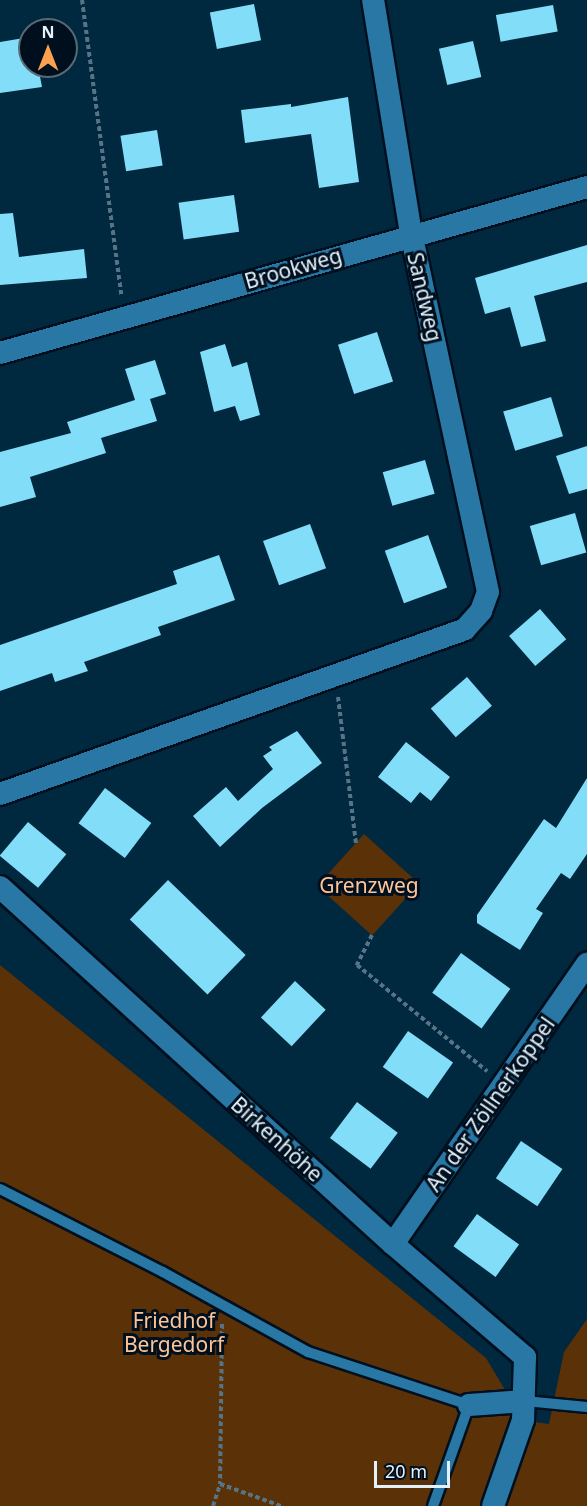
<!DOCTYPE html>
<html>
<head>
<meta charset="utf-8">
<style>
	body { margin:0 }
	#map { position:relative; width:587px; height:1506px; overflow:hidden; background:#00283f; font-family:"Noto Sans",sans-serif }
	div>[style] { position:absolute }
	.green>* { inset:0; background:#5b3107; transform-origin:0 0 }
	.building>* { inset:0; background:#82ddf8; transform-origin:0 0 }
	.path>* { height:4px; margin-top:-2px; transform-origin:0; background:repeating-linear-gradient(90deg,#567486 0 4.5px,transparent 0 7.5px) }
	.roads { filter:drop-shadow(2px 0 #000f1d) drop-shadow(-2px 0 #000f1d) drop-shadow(0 2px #000f1d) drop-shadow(0 -2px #000f1d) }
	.lane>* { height:10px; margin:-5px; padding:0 5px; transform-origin:5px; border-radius:5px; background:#2877a4 }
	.street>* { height:22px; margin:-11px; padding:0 11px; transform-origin:11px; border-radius:11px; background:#2877a4 }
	span { translate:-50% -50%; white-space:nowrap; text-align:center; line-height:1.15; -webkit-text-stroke:6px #000f1d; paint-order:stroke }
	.street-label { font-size:21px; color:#e2f1fb }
	.park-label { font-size:21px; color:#fec497 }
	.north { position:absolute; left:18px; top:18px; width:60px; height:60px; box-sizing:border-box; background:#000f1d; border:2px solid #5a6976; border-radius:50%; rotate:0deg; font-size:16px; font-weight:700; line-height:24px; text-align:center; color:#e2f1fb }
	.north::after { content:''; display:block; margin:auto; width:21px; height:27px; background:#fb9f50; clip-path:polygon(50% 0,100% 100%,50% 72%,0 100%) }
	.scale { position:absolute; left:374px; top:1461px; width:76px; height:27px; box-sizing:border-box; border:3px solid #e2f1fb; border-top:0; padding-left:8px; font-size:18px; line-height:21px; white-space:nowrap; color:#e2f1fb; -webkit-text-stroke:4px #000f1d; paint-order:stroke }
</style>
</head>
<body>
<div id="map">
	<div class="green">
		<i style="left:364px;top:834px;width:74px;height:70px;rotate:42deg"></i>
		<i style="clip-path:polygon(0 965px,486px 1358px,511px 1400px,511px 1419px,549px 1424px,564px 1352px,587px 1319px,587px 1506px,0 1506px)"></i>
	</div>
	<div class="building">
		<i style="left:254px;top:4px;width:37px;height:45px;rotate:79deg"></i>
		<i style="left:553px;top:5px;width:27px;height:58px;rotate:80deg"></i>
		<i style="clip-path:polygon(30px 37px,30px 66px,38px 66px,42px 87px,0 93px,0 42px)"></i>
		<i style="left:473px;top:41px;width:37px;height:35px;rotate:77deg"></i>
		<i style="clip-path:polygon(348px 97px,359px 182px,319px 188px,311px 134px,245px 143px,241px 110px,291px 104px,291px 107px)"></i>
		<i style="left:157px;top:130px;width:36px;height:37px;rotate:81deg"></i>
		<i style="left:234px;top:195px;width:37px;height:56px;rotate:82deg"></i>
		<i style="clip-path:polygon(13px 213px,19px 257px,84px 249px,87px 278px,0 285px,0 214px)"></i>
		<i style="clip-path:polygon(587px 245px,587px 282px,534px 296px,546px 341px,521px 347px,510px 307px,485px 314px,475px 278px)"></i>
		<i style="left:377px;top:332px;width:52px;height:41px;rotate:72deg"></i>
		<i style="clip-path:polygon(225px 344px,232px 367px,247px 362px,260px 415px,240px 421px,235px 406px,214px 412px,200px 352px)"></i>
		<i style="clip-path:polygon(155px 360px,166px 394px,150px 399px,157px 421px,101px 438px,106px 453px,30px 477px,36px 497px,0 507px,0 452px,71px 433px,67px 422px,135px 400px,125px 369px)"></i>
		<i style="left:551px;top:397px;width:41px;height:50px;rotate:73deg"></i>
		<i style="clip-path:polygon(587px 446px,587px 489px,569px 494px,556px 456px)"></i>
		<i style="left:425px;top:460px;width:35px;height:44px;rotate:74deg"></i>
		<i style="left:575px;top:513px;width:41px;height:47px;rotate:74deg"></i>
		<i style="left:310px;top:524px;width:47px;height:50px;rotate:70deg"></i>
		<i style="left:428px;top:535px;width:56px;height:46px;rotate:70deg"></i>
		<i style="clip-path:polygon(219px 555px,235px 600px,158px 627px,161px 635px,84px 662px,88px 671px,55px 682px,52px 673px,0 691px,0 645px,177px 584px,173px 571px)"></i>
		<i style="left:540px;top:609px;width:40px;height:41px;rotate:49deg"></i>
		<i style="left:467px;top:677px;width:38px;height:48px;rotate:49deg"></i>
		<i style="clip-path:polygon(297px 731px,322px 763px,262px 808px,220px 847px,193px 816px,226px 787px,238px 801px,273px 769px,263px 756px,272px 750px,269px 747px)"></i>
		<i style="clip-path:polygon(406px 742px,450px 777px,431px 801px,420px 792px,411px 803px,378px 777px)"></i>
		<i style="clip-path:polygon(587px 778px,587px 854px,570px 879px,561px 873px,536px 909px,543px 913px,520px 950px,477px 923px,477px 915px,544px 819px,556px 828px)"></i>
		<i style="left:105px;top:788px;width:58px;height:44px;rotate:37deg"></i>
		<i style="left:28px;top:822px;width:50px;height:44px;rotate:40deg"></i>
		<i style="left:168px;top:880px;width:108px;height:55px;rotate:44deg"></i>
		<i style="left:461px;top:953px;width:61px;height:49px;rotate:36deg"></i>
		<i style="left:295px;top:981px;width:42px;height:50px;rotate:43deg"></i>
		<i style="left:408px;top:1031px;width:55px;height:44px;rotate:35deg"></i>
		<i style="left:357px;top:1102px;width:51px;height:45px;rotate:37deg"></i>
		<i style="left:521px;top:1141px;width:50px;height:45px;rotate:34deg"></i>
		<i style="left:477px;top:1214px;width:52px;height:40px;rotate:36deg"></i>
	</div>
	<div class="path">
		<i style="left:82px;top:0;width:297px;rotate:82.4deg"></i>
		<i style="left:338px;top:697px;width:147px;rotate:83deg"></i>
		<i style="left:372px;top:935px;width:34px;rotate:117deg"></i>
		<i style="left:357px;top:965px;width:168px;rotate:39.2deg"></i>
		<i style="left:222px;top:1324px;width:160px;rotate:90.7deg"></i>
		<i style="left:220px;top:1484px;width:65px;rotate:19.8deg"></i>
		<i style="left:213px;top:1506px;width:23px;rotate:-72deg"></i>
	</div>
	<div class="roads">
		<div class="lane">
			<i style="left:0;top:1189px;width:183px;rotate:27deg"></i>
			<i style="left:163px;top:1272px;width:166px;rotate:28.9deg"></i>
			<i style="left:308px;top:1352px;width:169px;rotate:18.2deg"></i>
			<i style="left:469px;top:1405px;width:107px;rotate:109.6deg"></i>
			<i style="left:525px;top:1401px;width:62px;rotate:5.5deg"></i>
		</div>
		<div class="street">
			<i style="left:0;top:353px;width:610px;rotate:-15.79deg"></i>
			<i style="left:0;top:794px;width:493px;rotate:-19.5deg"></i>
			<i style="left:465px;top:629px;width:24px;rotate:-48deg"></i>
			<i style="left:481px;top:611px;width:20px;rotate:-70deg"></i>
			<i style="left:488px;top:592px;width:366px;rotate:-102.1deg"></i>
			<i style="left:411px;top:234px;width:237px;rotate:-99.2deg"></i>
			<i style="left:0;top:887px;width:531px;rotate:42.25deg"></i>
			<i style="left:393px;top:1244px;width:174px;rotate:40.6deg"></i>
			<i style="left:525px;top:1357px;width:63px;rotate:91.8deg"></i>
			<i style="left:523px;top:1420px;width:91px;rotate:109.2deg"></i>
			<i style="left:393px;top:1244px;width:341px;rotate:-55.3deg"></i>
			<i style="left:469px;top:1405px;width:56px;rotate:-4.1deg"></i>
		</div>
	</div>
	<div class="street-label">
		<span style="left:293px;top:268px;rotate:-16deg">Brookweg</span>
		<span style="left:425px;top:297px;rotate:77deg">Sandweg</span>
		<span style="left:490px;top:1104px;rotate:-55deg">An der Zöllnerkoppel</span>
		<span style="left:277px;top:1139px;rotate:42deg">Birkenhöhe</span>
	</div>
	<div class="park-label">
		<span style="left:369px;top:885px">Grenzweg</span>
		<span style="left:174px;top:1332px">Friedhof<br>Bergedorf</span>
	</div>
	<div class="north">N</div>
	<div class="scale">20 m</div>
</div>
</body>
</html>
